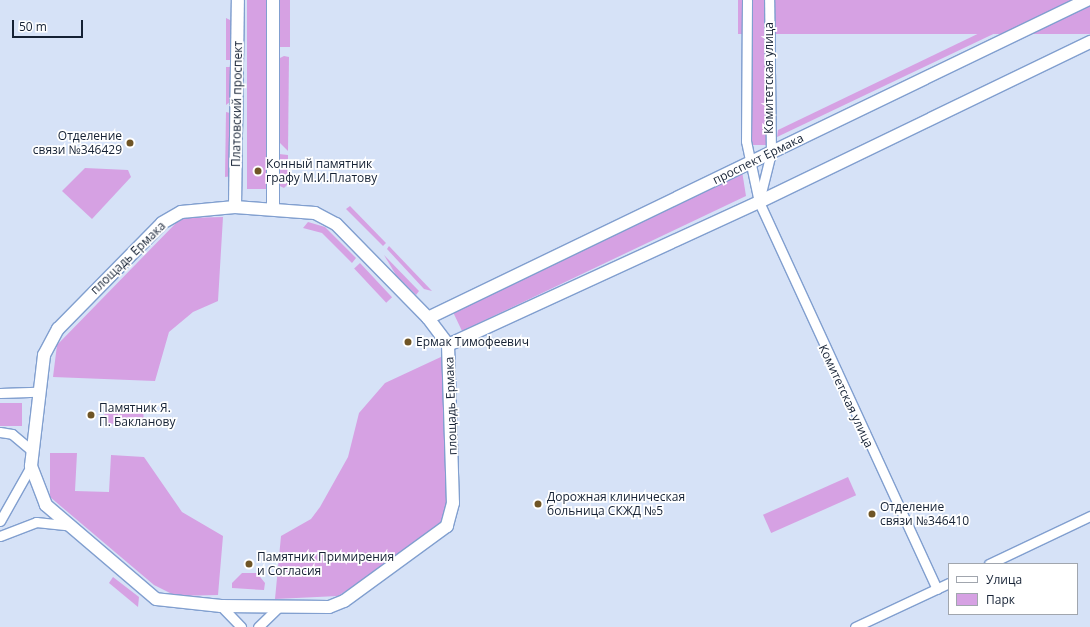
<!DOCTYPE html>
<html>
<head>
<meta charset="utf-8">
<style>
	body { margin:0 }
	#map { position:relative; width:1090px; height:627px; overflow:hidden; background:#d6e2f7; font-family:"Open Sans",sans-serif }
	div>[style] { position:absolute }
	.green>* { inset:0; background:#d6a1e3; transform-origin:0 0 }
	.roads { filter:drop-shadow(1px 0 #819fcf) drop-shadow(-1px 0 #819fcf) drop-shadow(0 1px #819fcf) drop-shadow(0 -1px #819fcf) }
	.minor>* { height:9px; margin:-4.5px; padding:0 4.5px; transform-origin:4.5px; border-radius:4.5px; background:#fff }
	.major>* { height:12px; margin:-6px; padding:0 6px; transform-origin:6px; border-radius:6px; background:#fff }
	.dots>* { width:11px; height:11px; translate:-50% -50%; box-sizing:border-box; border:2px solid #fff; border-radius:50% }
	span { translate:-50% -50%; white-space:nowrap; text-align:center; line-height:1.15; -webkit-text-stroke:3.5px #fff; paint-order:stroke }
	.street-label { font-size:12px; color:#152134 }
	.poi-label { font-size:12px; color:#152134 }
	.right { translate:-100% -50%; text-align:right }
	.left { translate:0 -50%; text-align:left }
	.legend { position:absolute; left:948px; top:563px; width:130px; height:52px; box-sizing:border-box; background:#fff; border:1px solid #a1a6ae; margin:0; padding:5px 7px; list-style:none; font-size:12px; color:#152134 }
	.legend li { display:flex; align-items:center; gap:8px; height:20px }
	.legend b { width:20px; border:1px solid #a1a6ae }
	.scale { position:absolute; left:12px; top:20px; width:71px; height:18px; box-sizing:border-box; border:2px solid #152134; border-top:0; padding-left:5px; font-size:12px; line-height:14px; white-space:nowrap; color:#152134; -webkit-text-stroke:3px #fff; paint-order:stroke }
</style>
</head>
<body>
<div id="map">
	<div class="green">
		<i style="left:247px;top:0;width:21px;height:189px"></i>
		<i style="left:280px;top:0;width:10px;height:47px"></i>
		<i style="left:751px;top:0;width:15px;height:145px"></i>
		<i style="clip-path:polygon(1048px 0,1065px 0,777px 137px,778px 130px)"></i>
		<i style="left:1090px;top:0;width:34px;height:352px;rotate:90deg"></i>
		<i style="clip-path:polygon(226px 18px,232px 21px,234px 60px,226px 60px)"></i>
		<i style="clip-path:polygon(284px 56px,289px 57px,288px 151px,279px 142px,280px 58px)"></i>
		<i style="clip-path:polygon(226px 67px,234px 67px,234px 99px,226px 105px)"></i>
		<i style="clip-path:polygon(226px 112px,230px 113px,232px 176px,225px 177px)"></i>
		<i style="clip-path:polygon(279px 154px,288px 155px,288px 184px,284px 188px,280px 186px)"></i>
		<i style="clip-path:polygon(85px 168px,128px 170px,131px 177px,92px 219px,62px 191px)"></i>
		<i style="clip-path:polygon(742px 171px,746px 196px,462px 331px,453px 312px)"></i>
		<i style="clip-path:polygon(350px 206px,386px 243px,383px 246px,346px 209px)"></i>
		<i style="clip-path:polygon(223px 217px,218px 301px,193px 312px,169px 332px,155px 381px,53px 377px,57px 345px,176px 223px,182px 218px)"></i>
		<i style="clip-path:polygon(308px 222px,325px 227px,356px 258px,352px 263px,322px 233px,303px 228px)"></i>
		<i style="clip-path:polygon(389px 246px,432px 291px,424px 289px,387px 249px)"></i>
		<i style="clip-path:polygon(384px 255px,419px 291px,416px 295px,396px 275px)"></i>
		<i style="left:360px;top:263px;width:47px;height:8px;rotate:47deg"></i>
		<i style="clip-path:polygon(443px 356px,449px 506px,445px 518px,428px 538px,338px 596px,275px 599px,281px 536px,311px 519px,320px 507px,348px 457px,359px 413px,385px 383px)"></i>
		<i style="left:0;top:403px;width:22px;height:23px"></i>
		<i style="clip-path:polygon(143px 406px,144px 427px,105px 423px,104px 408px)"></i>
		<i style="clip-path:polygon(50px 453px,77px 453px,75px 491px,109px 492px,111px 455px,144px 457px,182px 512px,223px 536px,218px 595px,176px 596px,154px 585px,50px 497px)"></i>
		<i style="left:848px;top:477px;width:20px;height:93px;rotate:66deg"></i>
		<i style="clip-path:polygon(242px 573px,257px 573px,265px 583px,264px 590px,232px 588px,232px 583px)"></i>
		<i style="clip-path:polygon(113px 577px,139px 597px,138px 607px,109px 583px)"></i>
	</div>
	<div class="roads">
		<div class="minor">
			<i style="left:747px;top:0;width:141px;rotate:90.4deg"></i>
			<i style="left:746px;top:141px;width:62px;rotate:78deg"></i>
			<i style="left:759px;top:202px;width:426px;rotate:65.3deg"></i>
			<i style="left:759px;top:201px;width:49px;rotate:-76deg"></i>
			<i style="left:771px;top:153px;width:153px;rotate:-90.7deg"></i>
			<i style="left:0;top:393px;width:37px;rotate:-2deg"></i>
			<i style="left:0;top:432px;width:12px;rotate:9deg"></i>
			<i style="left:12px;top:434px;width:26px;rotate:40deg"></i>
			<i style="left:0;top:521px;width:63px;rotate:-60.6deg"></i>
			<i style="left:0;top:536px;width:39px;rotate:-21deg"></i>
			<i style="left:36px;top:522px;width:31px;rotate:6deg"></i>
			<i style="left:989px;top:564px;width:112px;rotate:-25.4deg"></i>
			<i style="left:221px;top:606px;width:29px;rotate:46deg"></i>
			<i style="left:258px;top:627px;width:28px;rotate:-44deg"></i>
			<i style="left:855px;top:627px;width:104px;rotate:-25.1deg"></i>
		</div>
		<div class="major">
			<i style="left:273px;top:0;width:207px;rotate:90deg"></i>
			<i style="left:235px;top:207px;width:80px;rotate:4.3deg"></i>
			<i style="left:315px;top:213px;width:24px;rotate:28deg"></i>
			<i style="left:336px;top:224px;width:132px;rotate:45.6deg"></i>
			<i style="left:428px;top:318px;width:34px;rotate:53deg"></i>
			<i style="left:448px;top:345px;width:158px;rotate:88.2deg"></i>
			<i style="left:453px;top:503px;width:24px;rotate:105deg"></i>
			<i style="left:447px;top:526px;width:127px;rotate:143.9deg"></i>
			<i style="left:344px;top:601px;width:16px;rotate:158deg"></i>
			<i style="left:329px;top:607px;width:108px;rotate:-179.5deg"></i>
			<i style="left:221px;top:606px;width:65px;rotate:-173.9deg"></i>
			<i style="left:156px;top:599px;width:145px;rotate:-139.5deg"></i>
			<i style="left:46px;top:505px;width:42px;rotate:-111deg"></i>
			<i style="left:31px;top:466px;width:112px;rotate:-83.3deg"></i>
			<i style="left:44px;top:355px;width:30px;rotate:-62deg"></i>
			<i style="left:58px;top:329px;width:148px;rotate:-45.5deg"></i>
			<i style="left:162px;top:223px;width:22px;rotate:-30deg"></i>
			<i style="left:181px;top:212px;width:54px;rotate:-5.3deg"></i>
			<i style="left:235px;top:207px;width:207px;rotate:-89.2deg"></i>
			<i style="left:428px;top:318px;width:732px;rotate:-25.76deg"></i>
			<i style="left:448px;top:345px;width:342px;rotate:-24.7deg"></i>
			<i style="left:759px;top:202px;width:368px;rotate:-25.8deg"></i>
		</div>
	</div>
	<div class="dots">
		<i style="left:130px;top:143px;background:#6f5526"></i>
		<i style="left:258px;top:171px;background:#6f5526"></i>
		<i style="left:408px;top:342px;background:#6f5526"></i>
		<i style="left:91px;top:415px;background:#6f5526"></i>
		<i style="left:538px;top:504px;background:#6f5526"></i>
		<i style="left:872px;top:514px;background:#6f5526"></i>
		<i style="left:249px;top:564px;background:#6f5526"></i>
	</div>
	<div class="street-label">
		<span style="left:769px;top:78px;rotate:-90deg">Комитетская улица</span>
		<span style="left:237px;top:104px;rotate:-89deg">Платовский проспект</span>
		<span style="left:758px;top:159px;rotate:-26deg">проспект Ермака</span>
		<span style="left:128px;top:258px;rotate:-44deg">площадь Ермака</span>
		<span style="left:846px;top:396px;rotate:65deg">Комитетская улица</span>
		<span style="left:451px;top:406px;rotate:-92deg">площадь Ермака</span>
	</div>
	<div class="poi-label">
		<span class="right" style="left:122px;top:143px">Отделение<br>связи №346429</span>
		<span class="left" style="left:266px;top:171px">Конный памятник<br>графу М.И.Платову</span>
		<span class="left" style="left:416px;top:342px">Ермак Тимофеевич</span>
		<span class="left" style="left:99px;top:415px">Памятник Я.<br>П. Бакланову</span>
		<span class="left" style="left:547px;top:504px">Дорожная клиническая<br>больница СКЖД №5</span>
		<span class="left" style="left:880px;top:514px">Отделение<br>связи №346410</span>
		<span class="left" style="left:257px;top:564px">Памятник Примирения<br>и Cогласия</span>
	</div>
	<ul class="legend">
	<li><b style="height:5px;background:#fff"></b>Улица</li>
	<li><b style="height:11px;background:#d6a1e3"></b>Парк</li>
	</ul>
	<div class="scale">50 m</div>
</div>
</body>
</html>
